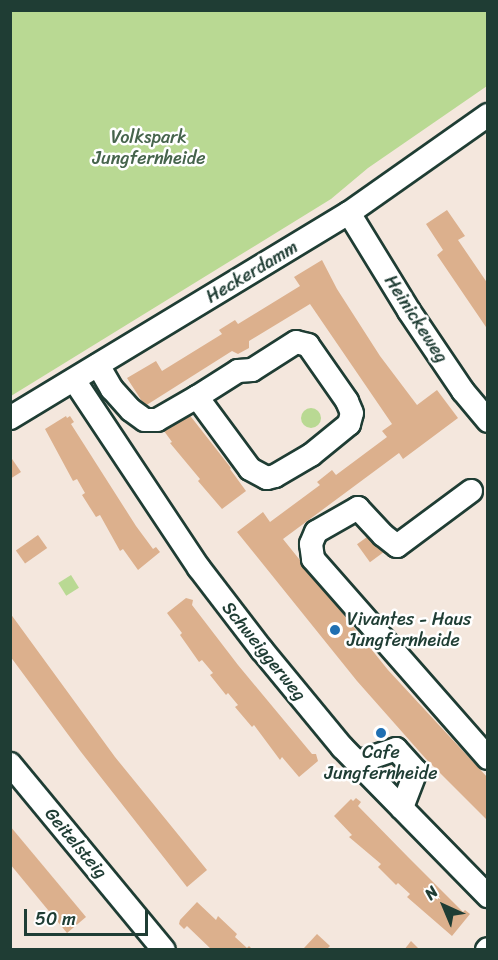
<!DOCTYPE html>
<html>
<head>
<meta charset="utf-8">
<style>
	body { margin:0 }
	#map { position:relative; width:498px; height:960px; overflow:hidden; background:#f4e7dd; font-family:Sriracha,sans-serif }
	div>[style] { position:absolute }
	.green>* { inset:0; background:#b9d993; transform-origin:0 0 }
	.round { border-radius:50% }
	.building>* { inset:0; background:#dcb08d; transform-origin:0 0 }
	.roads { filter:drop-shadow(2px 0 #1f3d34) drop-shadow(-2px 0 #1f3d34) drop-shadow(0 2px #1f3d34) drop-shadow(0 -2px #1f3d34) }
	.minor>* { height:22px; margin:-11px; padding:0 11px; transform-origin:11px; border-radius:11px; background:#fff }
	.dots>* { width:16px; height:16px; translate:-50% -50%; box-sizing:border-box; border:3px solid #fff; border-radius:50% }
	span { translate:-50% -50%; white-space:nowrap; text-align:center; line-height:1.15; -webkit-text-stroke:5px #fff; paint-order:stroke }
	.park-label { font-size:18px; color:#46644c }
	.street-label { font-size:18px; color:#1f3d34 }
	.poi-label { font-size:18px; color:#1f3d34 }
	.left { translate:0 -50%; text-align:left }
	.frame { position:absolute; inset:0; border:12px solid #1f3d34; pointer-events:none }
	.north { position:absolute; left:414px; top:876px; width:60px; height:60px; -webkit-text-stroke:4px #fff; paint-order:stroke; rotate:316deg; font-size:16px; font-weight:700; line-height:24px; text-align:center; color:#1f3d34 }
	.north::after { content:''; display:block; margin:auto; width:21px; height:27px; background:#1f3d34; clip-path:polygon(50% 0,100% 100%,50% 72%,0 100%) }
	.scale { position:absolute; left:24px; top:909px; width:124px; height:27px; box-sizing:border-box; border:3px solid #1f3d34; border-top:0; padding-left:8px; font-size:18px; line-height:21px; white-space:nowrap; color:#1f3d34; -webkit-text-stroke:4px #fff; paint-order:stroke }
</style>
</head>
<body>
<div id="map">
	<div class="green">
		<i style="clip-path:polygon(11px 10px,487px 11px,487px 86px,368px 168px,331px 199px,11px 396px)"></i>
		<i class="round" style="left:301px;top:408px;width:20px;height:20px"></i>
		<i style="left:71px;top:575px;width:15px;height:15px;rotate:58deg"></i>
	</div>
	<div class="building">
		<i style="clip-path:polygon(447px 210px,465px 236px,458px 240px,488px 284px,488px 330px,437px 255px,443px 250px,426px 224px)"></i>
		<i style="clip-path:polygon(322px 260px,337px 289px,380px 356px,417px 405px,437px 390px,458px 418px,403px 459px,399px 453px,283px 539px,388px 670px,488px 778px,488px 821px,426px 759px,357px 681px,237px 532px,263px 512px,270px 522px,320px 485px,317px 482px,332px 470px,336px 475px,387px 437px,382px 431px,392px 424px,310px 304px,249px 341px,249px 348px,238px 354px,232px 351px,145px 406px,127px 378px,156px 361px,162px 371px,222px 334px,219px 330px,235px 320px,238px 324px,300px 286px,294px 277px)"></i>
		<i style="clip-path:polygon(188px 413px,231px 468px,230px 469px,246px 491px,222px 509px,198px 481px,200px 479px,170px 443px,172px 442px,164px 431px)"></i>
		<i style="clip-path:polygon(66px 416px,67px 418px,70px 416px,74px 422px,71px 424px,136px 526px,153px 549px,156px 547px,160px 552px,138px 570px,123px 549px,120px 551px,100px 515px,96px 517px,82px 495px,85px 493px,77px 479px,73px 481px,45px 429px)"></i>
		<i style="clip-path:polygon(10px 456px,21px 472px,10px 479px)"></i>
		<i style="left:374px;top:532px;width:22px;height:21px;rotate:54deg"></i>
		<i style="left:38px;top:535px;width:16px;height:27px;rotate:55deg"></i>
		<i style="clip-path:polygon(186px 598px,193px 600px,192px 605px,238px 665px,312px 754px,316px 754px,318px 761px,299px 777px,282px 757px,280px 760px,254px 725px,252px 727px,235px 707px,238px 705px,228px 693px,226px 695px,210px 675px,213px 673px,202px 660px,199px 662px,180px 635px,182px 633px,167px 613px)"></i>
		<i style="clip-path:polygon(10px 613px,115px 757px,207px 870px,187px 887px,81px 752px,10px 656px)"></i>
		<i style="clip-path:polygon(356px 798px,361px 802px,358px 806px,408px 857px,463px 912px,465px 910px,470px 914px,452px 936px,407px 897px,410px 894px,398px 883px,396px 885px,378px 867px,381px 864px,349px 837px,352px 835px,334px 816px,351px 799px,353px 801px)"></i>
		<i style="clip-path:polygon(10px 826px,86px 917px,67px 933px,10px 864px)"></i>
		<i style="clip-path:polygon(197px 902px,216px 920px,218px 916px,237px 934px,235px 937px,247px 948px,249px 946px,253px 950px,212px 950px,187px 926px,184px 929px,179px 924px,180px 920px)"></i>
		<i style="clip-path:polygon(317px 934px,330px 946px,326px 950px,306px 950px,304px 948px)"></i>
		<i style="clip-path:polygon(411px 941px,420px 950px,404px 950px)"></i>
	</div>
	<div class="roads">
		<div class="minor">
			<i style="left:349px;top:213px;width:115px;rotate:58.5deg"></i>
			<i style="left:409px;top:311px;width:97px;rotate:56deg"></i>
			<i style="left:463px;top:391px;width:39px;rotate:50deg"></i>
			<i style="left:98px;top:365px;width:28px;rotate:60deg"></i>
			<i style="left:112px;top:389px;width:28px;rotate:48deg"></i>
			<i style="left:131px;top:410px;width:17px;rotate:36deg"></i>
			<i style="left:145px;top:420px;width:12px"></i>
			<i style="left:157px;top:420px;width:46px;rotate:-29.9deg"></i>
			<i style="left:197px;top:397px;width:89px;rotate:53.6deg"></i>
			<i style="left:250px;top:469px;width:19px;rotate:28deg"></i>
			<i style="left:267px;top:478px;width:8px;rotate:-14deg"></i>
			<i style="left:275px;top:476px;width:42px;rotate:-30.3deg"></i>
			<i style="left:311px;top:455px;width:49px;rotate:-39.2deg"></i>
			<i style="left:349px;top:424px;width:11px;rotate:-75deg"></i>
			<i style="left:352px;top:413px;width:13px;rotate:-113deg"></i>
			<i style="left:347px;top:401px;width:68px;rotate:-124.9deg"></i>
			<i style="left:308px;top:345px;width:12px;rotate:-166deg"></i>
			<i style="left:296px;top:342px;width:52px;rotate:147.5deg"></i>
			<i style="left:252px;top:370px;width:14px;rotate:176deg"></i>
			<i style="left:238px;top:371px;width:49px;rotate:147.6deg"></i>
			<i style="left:74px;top:380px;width:226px;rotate:56.4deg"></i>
			<i style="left:199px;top:568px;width:103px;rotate:52.5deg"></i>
			<i style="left:262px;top:650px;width:126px;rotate:50.5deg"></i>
			<i style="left:342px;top:747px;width:209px;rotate:45.6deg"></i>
			<i style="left:10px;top:418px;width:396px;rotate:-31.2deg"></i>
			<i style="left:349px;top:213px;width:170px;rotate:-35.2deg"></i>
			<i style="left:471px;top:491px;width:92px;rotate:143.4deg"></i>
			<i style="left:397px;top:546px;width:18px;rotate:-142deg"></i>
			<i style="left:383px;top:535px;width:37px;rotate:-133deg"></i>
			<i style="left:358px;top:508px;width:48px;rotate:150.3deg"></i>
			<i style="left:316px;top:532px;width:13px;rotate:113deg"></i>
			<i style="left:311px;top:544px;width:15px;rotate:82deg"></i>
			<i style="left:313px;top:559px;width:265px;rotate:48.7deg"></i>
			<i style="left:358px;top:762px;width:40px;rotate:-18.9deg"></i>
			<i style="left:396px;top:749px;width:30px;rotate:48deg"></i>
			<i style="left:416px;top:771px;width:40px;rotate:111deg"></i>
			<i style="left:10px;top:764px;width:241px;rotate:50.4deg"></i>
			<i style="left:487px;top:950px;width:1px;rotate:-45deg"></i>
		</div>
	</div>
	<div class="dots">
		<i style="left:335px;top:630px;background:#1f6fb2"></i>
		<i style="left:381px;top:733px;background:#1f6fb2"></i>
	</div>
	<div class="park-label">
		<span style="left:149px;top:148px">Volkspark<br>Jungfernheide</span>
	</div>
	<div class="street-label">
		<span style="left:252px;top:272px;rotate:-31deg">Heckerdamm</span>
		<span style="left:416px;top:319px;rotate:57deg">Heinickeweg</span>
		<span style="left:264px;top:651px;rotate:51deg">Schweiggerweg</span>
		<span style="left:76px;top:843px;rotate:50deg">Geitelsteig</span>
	</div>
	<div class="poi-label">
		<span class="left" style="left:347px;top:630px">Vivantes - Haus<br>Jungfernheide</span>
		<span style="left:381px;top:763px">Cafe<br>Jungfernheide</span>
	</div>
	<div class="frame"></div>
	<div class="north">N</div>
	<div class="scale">50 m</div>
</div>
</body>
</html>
